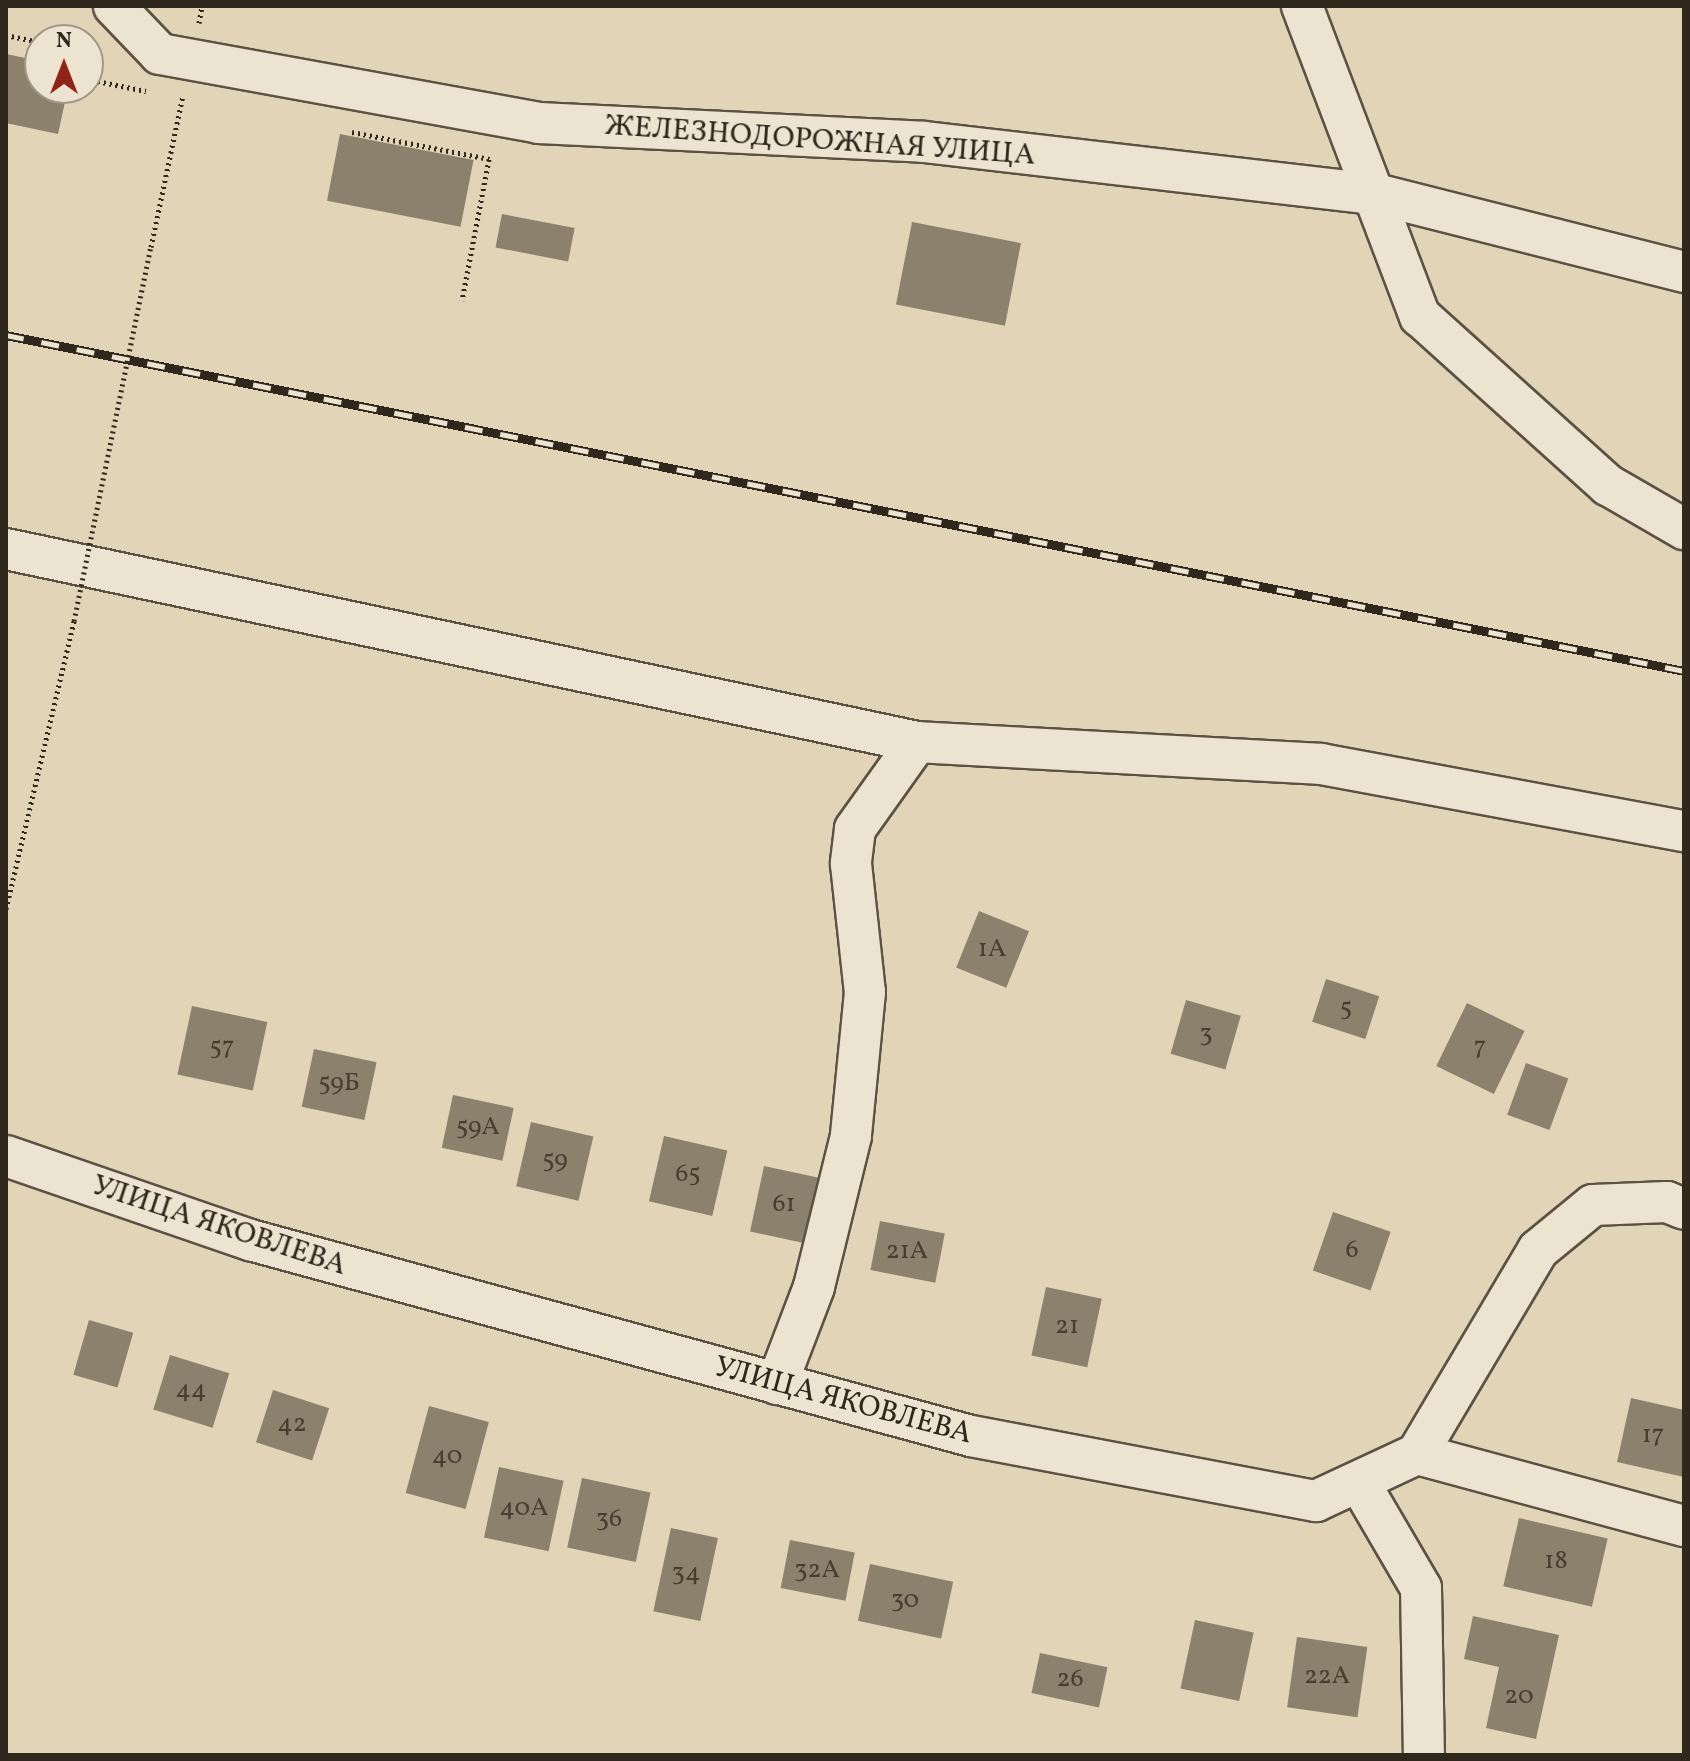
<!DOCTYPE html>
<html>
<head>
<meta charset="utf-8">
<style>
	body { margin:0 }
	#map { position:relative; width:1690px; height:1761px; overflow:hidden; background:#e1d4b7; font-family:Vollkorn,serif }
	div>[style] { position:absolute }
	.building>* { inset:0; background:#8c816d; transform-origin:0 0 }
	.path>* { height:5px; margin-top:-2.5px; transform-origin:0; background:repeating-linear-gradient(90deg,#30271d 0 2px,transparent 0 6px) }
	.roads { filter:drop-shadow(2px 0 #5c5244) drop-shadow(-2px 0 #5c5244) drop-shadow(0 2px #5c5244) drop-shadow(0 -2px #5c5244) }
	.street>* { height:40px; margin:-20px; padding:0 20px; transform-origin:20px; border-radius:20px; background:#ece3d0 }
	.rail>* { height:9px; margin-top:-4.5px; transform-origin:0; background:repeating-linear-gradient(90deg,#ece3d0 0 18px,#30271d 0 36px); box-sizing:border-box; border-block:2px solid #30271d }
	.path-bridge>* { height:5px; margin-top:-2.5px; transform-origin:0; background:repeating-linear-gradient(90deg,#30271d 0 2px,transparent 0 6px) }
	span { translate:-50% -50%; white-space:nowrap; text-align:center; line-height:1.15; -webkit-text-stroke:6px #ece3d0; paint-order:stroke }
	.number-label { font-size:26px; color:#473e31 }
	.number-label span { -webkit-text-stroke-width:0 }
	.street-label { font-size:30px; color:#30271d }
	.frame { position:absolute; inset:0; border:8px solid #30271d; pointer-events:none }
	.north { position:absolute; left:24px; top:24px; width:80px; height:80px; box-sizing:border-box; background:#ece3d0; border:2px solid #a19888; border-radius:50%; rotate:0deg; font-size:22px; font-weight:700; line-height:32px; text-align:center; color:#30271d }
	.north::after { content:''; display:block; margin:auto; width:28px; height:36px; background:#8f2418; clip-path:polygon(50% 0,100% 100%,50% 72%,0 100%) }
</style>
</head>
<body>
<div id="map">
	<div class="building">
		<i style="clip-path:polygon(6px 54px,40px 61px,40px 88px,68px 88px,58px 134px,6px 123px)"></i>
		<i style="left:340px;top:134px;width:136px;height:68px;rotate:11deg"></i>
		<i style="left:502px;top:214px;width:74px;height:34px;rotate:11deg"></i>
		<i style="left:912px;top:222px;width:111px;height:84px;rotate:11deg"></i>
		<i style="left:979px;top:911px;width:54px;height:61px;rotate:22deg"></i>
		<i style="left:1326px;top:979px;width:56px;height:45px;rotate:18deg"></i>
		<i style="left:1186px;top:1000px;width:57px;height:56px;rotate:16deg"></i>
		<i style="left:1467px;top:1003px;width:64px;height:70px;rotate:26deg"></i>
		<i style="left:192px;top:1006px;width:77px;height:70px;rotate:12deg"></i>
		<i style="left:314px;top:1049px;width:64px;height:59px;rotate:12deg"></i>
		<i style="left:1526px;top:1063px;width:45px;height:55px;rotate:20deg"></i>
		<i style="left:453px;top:1095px;width:62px;height:54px;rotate:12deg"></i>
		<i style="left:531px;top:1122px;width:64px;height:66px;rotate:13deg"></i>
		<i style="left:664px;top:1136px;width:65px;height:67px;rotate:13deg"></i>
		<i style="left:764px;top:1166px;width:56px;height:67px;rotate:12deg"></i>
		<i style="left:1333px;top:1212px;width:61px;height:62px;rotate:19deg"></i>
		<i style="left:880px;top:1221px;width:66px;height:50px;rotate:11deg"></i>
		<i style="left:1046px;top:1287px;width:57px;height:70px;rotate:12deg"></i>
		<i style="left:89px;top:1320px;width:46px;height:57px;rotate:16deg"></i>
		<i style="left:170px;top:1355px;width:62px;height:57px;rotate:17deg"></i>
		<i style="left:273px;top:1390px;width:59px;height:55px;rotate:18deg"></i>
		<i style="clip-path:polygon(1631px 1398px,1684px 1410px,1684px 1477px,1617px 1462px)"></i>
		<i style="left:429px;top:1406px;width:62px;height:90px;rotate:15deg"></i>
		<i style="left:499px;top:1467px;width:66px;height:72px;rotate:12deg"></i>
		<i style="left:582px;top:1478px;width:70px;height:71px;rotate:12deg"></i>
		<i style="left:1519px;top:1518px;width:91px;height:70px;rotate:13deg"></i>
		<i style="left:671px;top:1528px;width:48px;height:85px;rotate:12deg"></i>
		<i style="left:790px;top:1540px;width:66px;height:49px;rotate:11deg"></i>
		<i style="left:870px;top:1564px;width:85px;height:58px;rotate:12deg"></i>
		<i style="clip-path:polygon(1473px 1616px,1559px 1635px,1536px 1739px,1486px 1728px,1499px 1667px,1464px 1659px)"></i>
		<i style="left:1195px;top:1620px;width:60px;height:70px;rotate:12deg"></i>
		<i style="left:1297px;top:1637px;width:71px;height:71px;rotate:8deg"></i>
		<i style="left:1040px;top:1653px;width:69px;height:41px;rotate:12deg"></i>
	</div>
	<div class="path">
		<i style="left:199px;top:23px;width:17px;rotate:-80deg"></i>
		<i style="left:6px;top:35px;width:35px;rotate:12deg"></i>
		<i style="left:88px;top:56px;width:9px;rotate:36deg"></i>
		<i style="left:95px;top:61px;width:19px;rotate:99deg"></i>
		<i style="left:92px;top:80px;width:55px;rotate:11.5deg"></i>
		<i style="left:352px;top:132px;width:140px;rotate:11.1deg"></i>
		<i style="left:489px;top:159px;width:144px;rotate:100.8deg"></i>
		<i style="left:151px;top:247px;width:155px;rotate:-78.1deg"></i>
		<i style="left:6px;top:909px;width:296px;rotate:-76.7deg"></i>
	</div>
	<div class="roads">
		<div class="street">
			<i style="left:114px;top:6px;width:66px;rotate:46.2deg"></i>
			<i style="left:160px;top:54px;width:385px;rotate:10.3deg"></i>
			<i style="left:539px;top:123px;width:385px;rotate:2.8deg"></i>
			<i style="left:924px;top:142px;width:455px;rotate:6.6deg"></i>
			<i style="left:1376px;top:194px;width:318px;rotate:14.2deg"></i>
			<i style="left:1302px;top:6px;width:332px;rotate:69.2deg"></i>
			<i style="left:1420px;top:316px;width:253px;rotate:42deg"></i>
			<i style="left:1608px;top:485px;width:88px;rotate:30.1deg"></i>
			<i style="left:6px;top:549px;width:931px;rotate:11.96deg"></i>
			<i style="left:917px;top:742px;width:107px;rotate:125.5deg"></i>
			<i style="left:855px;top:829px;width:35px;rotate:97deg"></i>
			<i style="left:851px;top:864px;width:129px;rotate:83.8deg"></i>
			<i style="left:865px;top:992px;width:145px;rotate:95.6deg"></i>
			<i style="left:851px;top:1136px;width:155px;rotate:103.8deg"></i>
			<i style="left:814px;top:1287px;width:104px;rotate:110.9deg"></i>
			<i style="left:917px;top:742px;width:405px;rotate:3.1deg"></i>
			<i style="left:1321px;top:764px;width:369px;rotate:10.5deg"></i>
			<i style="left:6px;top:1156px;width:258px;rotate:19deg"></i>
			<i style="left:250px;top:1240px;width:747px;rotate:15.21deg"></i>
			<i style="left:971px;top:1436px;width:351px;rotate:10.7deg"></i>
			<i style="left:1316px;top:1501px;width:111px;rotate:-25deg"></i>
			<i style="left:1417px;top:1454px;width:277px;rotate:15.1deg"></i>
			<i style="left:1417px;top:1454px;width:237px;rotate:-59.3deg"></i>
			<i style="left:1538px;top:1250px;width:71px;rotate:-39.3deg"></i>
			<i style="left:1593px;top:1205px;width:74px;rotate:-2.3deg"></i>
			<i style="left:1667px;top:1202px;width:18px;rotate:22deg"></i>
			<i style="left:1359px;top:1482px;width:123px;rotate:59.7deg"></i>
			<i style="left:1421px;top:1588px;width:167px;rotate:89deg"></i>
		</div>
	</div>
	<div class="rail">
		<i style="left:6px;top:335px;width:1711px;rotate:11.32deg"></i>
	</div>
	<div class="path-bridge">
		<i style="left:74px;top:621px;width:382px;rotate:-78.4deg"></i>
	</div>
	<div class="number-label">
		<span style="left:992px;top:950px">1А</span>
		<span style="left:1346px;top:1009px">5</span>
		<span style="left:1206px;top:1035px">3</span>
		<span style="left:222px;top:1048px">57</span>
		<span style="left:1480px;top:1048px">7</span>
		<span style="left:339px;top:1084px">59Б</span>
		<span style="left:478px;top:1128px">59А</span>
		<span style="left:555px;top:1161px">59</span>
		<span style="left:688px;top:1175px">65</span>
		<span style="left:784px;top:1205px">61</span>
		<span style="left:1352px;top:1251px">6</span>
		<span style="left:907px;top:1252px">21А</span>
		<span style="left:1067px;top:1327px">21</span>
		<span style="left:191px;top:1391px">44</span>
		<span style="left:292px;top:1425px">42</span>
		<span style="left:1653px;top:1436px">17</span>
		<span style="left:447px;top:1457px">40</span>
		<span style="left:524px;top:1509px">40А</span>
		<span style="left:609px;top:1520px">36</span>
		<span style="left:1556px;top:1562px">18</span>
		<span style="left:817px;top:1571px">32А</span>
		<span style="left:686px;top:1574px">34</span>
		<span style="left:905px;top:1601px">30</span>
		<span style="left:1327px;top:1677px">22А</span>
		<span style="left:1070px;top:1680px">26</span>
		<span style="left:1519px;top:1697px">20</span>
	</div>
	<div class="street-label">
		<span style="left:820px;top:141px;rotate:4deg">ЖЕЛЕЗНОДОРОЖНАЯ УЛИЦА</span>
		<span style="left:219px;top:1226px;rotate:18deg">УЛИЦА ЯКОВЛЕВА</span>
		<span style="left:843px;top:1401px;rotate:15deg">УЛИЦА ЯКОВЛЕВА</span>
	</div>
	<div class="frame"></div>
	<div class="north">N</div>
</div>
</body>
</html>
